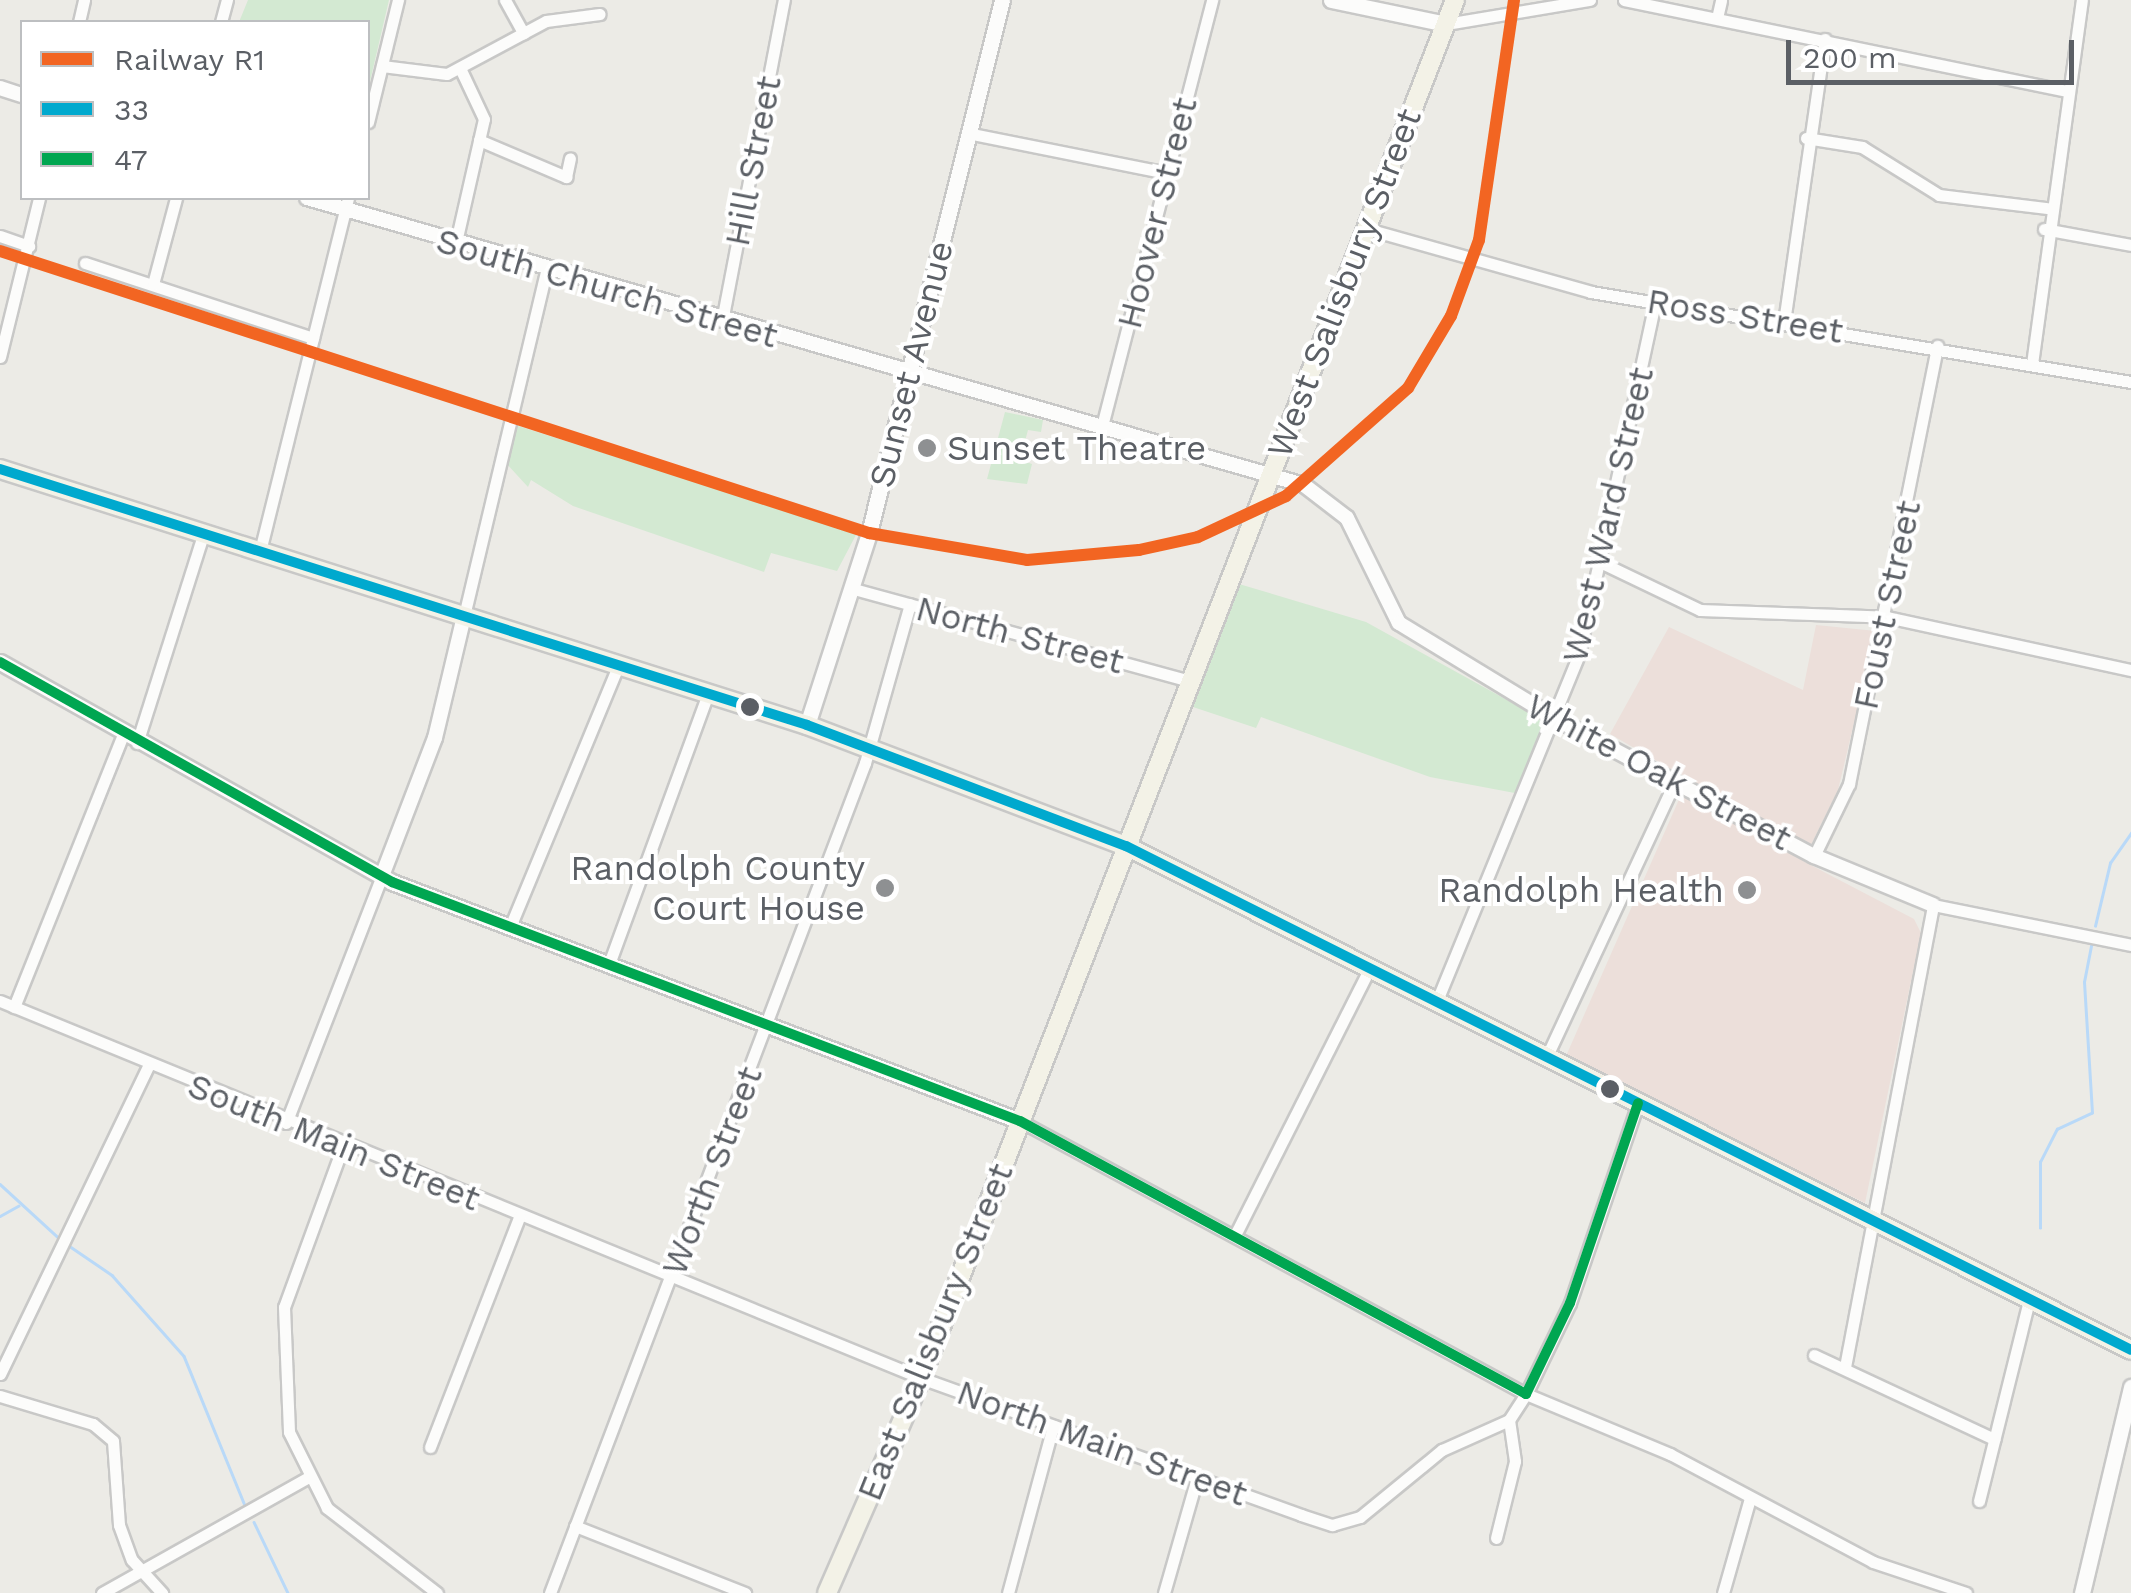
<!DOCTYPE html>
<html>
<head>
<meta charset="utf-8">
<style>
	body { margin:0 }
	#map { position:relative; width:2131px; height:1593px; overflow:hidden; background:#ecebe6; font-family:"Work Sans",sans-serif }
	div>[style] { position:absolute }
	.medical>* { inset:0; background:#ecdfda }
	.green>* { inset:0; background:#d3e9d2 }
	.stream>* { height:2.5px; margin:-1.25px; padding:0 1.25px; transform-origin:1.25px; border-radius:1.25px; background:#b9d9f8 }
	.roads { filter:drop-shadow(2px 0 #c8c8c7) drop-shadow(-2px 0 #c8c8c7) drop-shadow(0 2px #c8c8c7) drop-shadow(0 -2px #c8c8c7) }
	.minor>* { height:11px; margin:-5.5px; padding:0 5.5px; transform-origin:5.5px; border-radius:5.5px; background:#fcfcfb }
	.tertiary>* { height:14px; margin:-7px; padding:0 7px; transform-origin:7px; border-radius:7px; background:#fcfcfb }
	.secondary>* { height:15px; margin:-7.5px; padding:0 7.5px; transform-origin:7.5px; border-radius:7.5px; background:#fcfcfb }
	.primary>* { height:18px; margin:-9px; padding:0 9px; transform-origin:9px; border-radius:9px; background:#f3f2e7 }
	.bus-1>* { height:10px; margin:-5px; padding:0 5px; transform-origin:5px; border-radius:5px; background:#00a9ce }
	.bus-2>* { height:10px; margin:-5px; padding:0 5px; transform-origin:5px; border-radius:5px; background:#00a651 }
	.rail-1>* { height:12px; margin:-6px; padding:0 6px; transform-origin:6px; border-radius:6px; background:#f26522 }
	.dots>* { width:28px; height:28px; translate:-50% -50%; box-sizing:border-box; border:5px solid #fff; border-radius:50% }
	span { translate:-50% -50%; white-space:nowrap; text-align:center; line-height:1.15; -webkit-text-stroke:8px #fff; paint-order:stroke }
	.street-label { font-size:35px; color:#5b5f65 }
	.poi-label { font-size:35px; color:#5b5f65 }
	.left { translate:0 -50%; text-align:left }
	.right { translate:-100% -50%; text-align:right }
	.legend { position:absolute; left:20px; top:20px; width:350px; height:180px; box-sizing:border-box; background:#fff; border:2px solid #bdbfc1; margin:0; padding:12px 18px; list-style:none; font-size:30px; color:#5b5f65 }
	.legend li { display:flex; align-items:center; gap:20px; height:50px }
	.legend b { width:50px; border:2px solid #bdbfc1 }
	.scale { position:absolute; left:1786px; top:40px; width:288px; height:45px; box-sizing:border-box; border:5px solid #5b5f65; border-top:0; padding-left:12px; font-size:30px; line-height:35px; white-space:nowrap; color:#5b5f65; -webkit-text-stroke:8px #fff; paint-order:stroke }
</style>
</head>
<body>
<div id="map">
	<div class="medical">
		<i style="clip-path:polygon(1816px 625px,1876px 631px,1838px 790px,1803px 861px,1914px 919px,1921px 933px,1865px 1203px,1566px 1056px,1688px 779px,1610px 734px,1669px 627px,1803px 690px)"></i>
	</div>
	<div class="green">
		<i style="clip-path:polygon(248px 0,389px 0,368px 90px,368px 22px,239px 22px)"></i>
		<i style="clip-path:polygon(1005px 412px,1043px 420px,1041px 432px,1028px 430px,1020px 460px,1032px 464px,1027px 484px,987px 479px)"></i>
		<i style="clip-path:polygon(515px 425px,857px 533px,837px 571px,771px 553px,764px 572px,573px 506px,531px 480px,528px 487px,505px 462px)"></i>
		<i style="clip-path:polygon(1239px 584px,1366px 622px,1547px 722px,1520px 794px,1430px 777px,1261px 717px,1256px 728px,1193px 707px)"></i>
	</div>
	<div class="stream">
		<i style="left:2095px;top:926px;width:65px;rotate:-76.6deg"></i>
		<i style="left:2110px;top:863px;width:37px;rotate:-55deg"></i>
		<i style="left:0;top:1184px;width:80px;rotate:42.5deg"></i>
		<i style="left:0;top:1216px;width:21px;rotate:-29deg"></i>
		<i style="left:2040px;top:1228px;width:66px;rotate:-90deg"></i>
		<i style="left:2040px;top:1162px;width:37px;rotate:-63deg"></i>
		<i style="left:2057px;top:1129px;width:38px;rotate:-25deg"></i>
		<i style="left:2092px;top:1113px;width:131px;rotate:-93.5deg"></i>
		<i style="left:2084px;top:982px;width:37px;rotate:-79deg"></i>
		<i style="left:71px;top:1247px;width:50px;rotate:34.3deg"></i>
		<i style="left:112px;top:1275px;width:108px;rotate:48.4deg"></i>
		<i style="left:184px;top:1356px;width:159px;rotate:67.8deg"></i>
		<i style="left:254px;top:1522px;width:79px;rotate:64.4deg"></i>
	</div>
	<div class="roads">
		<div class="minor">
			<i style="left:505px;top:0;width:38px;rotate:61deg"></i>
			<i style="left:1624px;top:0;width:449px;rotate:11.6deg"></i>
			<i style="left:1717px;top:18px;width:18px;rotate:-77deg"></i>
			<i style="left:79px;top:22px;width:23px;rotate:-77deg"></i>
			<i style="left:221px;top:22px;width:23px;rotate:-75deg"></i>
			<i style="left:1446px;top:24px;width:146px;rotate:-9.5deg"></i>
			<i style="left:382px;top:66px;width:65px;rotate:7deg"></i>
			<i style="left:447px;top:74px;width:112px;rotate:-28.2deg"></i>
			<i style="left:546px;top:21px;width:54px;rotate:-7.4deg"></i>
			<i style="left:368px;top:122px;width:126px;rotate:-76.2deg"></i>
			<i style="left:967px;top:133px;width:205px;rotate:11.3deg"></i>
			<i style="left:1806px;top:138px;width:57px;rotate:9.1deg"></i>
			<i style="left:1862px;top:147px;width:91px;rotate:31.9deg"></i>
			<i style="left:1939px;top:195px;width:109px;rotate:6.9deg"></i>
			<i style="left:479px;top:140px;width:95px;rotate:23deg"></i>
			<i style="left:566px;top:177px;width:19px;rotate:-78deg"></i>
			<i style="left:1364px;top:228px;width:236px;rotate:15.7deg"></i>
			<i style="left:1591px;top:292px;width:547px;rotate:9.46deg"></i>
			<i style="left:2044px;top:229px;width:88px;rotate:10.4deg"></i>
			<i style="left:0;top:236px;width:31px;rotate:19deg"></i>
			<i style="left:456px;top:242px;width:126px;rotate:-77.2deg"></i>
			<i style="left:484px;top:119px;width:56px;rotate:-115.2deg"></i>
			<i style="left:85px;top:263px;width:240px;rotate:18.2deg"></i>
			<i style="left:153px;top:284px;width:89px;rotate:-75deg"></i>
			<i style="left:722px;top:321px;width:327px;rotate:-79.1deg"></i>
			<i style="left:1784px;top:322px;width:286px;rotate:-81.8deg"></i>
			<i style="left:0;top:357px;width:164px;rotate:-76.2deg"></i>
			<i style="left:2032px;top:364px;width:367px;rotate:-82.2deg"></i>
			<i style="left:1102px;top:426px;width:440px;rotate:-75.5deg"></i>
			<i style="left:260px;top:551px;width:364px;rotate:-76deg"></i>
			<i style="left:1600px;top:562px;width:111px;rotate:25.6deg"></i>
			<i style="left:1700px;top:610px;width:187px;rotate:2.1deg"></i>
			<i style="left:1887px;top:617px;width:250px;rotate:12.3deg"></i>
			<i style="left:850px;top:588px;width:352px;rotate:15.3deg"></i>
			<i style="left:464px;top:616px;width:358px;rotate:-76.6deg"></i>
			<i style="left:137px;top:743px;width:221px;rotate:-72.4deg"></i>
			<i style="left:1814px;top:856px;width:80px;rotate:-64.1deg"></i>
			<i style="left:1849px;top:784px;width:447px;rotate:-78.6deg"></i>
			<i style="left:510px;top:927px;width:282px;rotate:-67.5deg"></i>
			<i style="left:609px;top:964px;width:288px;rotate:-69.9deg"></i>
			<i style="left:0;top:1001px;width:995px;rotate:22.26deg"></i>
			<i style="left:921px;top:1378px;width:404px;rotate:19.8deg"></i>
			<i style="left:1301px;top:1515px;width:33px;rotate:18deg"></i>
			<i style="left:1332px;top:1525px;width:29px;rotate:-16deg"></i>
			<i style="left:1360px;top:1517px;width:106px;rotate:-39.3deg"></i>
			<i style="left:1442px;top:1450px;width:73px;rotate:-24.1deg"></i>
			<i style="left:1509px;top:1420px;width:31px;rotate:-57deg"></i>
			<i style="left:1526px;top:1394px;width:156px;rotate:22.6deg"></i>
			<i style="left:1670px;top:1454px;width:230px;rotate:28deg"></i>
			<i style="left:1873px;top:1562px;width:98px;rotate:18.4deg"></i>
			<i style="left:1436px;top:1003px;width:377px;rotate:-67.7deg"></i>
			<i style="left:1579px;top:654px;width:360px;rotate:-77.8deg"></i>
			<i style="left:14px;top:1007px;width:293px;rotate:-68.2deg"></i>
			<i style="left:1546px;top:1058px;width:306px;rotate:-65deg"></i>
			<i style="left:1020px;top:1121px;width:575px;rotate:28.35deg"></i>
			<i style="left:1526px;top:1394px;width:101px;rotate:-64.2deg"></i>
			<i style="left:1570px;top:1303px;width:211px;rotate:-71.2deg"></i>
			<i style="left:286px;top:1123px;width:265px;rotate:-68.8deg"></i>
			<i style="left:343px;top:1146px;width:171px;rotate:110.1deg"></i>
			<i style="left:284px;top:1307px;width:125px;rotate:87.7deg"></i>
			<i style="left:289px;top:1432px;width:85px;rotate:63.4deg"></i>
			<i style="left:327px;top:1508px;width:139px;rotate:37.7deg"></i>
			<i style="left:1236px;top:1233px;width:295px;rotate:-63.2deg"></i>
			<i style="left:1814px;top:1355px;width:199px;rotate:25deg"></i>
			<i style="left:1845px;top:1367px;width:470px;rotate:-79.2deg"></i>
			<i style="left:1933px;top:905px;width:202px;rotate:11.4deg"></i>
			<i style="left:0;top:1374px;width:341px;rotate:-64.3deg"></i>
			<i style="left:0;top:1396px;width:97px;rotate:16.8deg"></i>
			<i style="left:93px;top:1424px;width:26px;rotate:40deg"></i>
			<i style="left:113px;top:1441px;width:84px;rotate:85.9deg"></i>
			<i style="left:119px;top:1525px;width:37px;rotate:70deg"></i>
			<i style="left:132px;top:1560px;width:45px;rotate:47.7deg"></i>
			<i style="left:430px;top:1447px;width:247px;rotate:-68.8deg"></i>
			<i style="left:1979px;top:1501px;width:206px;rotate:-76deg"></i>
			<i style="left:575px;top:1526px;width:183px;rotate:21.5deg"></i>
			<i style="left:1496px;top:1538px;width:79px;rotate:-76.1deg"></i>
			<i style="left:1515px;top:1461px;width:41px;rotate:-98.3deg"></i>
			<i style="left:102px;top:1593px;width:235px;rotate:-29.3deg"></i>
			<i style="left:550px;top:1593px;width:888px;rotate:-69.22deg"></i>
			<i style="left:865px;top:763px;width:165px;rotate:-74.2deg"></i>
			<i style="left:1008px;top:1593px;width:173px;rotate:-74.9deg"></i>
			<i style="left:1164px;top:1593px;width:120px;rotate:-74deg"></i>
			<i style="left:1723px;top:1593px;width:99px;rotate:-74.1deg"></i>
		</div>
		<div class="tertiary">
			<i style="left:0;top:88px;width:23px;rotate:18deg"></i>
			<i style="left:307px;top:198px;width:1037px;rotate:16.06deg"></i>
			<i style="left:1304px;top:485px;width:54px;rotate:37.5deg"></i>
			<i style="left:1347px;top:518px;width:117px;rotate:63.7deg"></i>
			<i style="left:1399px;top:623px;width:186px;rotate:31.4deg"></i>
			<i style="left:1558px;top:720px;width:290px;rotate:28deg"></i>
			<i style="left:1814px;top:856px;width:129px;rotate:22.4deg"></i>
			<i style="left:382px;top:876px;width:148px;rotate:-69deg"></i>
			<i style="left:435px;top:738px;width:125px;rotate:-76.6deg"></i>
		</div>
		<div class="secondary">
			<i style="left:1331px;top:0;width:117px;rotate:11.8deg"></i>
			<i style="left:0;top:662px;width:450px;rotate:29.3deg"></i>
			<i style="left:392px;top:882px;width:672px;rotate:20.84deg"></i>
			<i style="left:807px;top:725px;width:202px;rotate:-72.1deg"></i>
			<i style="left:869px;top:533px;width:549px;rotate:-75.99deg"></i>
			<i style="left:2082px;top:1593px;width:212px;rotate:-76.6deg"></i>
		</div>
		<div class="primary">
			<i style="left:0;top:469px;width:847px;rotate:17.6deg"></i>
			<i style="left:807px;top:725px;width:341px;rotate:20.8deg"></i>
			<i style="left:1126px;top:846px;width:1124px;rotate:26.63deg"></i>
			<i style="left:827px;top:1593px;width:235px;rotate:-66.4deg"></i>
			<i style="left:921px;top:1378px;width:1478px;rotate:-68.82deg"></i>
		</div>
	</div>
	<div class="bus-1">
		<i style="left:0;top:469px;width:847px;rotate:17.6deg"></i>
		<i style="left:807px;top:725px;width:341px;rotate:20.8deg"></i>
		<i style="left:1126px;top:846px;width:1124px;rotate:26.63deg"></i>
	</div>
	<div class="bus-2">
		<i style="left:0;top:662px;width:450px;rotate:29.3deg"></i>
		<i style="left:392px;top:882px;width:672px;rotate:20.84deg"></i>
		<i style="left:1020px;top:1121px;width:575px;rotate:28.35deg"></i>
		<i style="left:1526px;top:1394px;width:101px;rotate:-64.2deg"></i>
		<i style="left:1570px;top:1303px;width:211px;rotate:-71.2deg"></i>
	</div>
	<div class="rail-1">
		<i style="left:0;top:251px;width:914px;rotate:17.98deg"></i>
		<i style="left:869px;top:533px;width:160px;rotate:9.7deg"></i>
		<i style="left:1027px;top:560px;width:112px;rotate:-5.1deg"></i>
		<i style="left:1139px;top:550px;width:60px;rotate:-12.4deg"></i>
		<i style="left:1198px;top:537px;width:97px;rotate:-25deg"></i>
		<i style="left:1286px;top:496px;width:163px;rotate:-41.5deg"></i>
		<i style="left:1408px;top:388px;width:84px;rotate:-59.2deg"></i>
		<i style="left:1451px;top:316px;width:81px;rotate:-69.8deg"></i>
		<i style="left:1479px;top:240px;width:243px;rotate:-81.7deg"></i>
	</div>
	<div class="dots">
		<i style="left:927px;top:448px;background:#8e9092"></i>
		<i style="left:750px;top:707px;background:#5b5f65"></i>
		<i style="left:885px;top:888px;background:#8e9092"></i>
		<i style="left:1747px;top:890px;background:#8e9092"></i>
		<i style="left:1610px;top:1089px;background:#5b5f65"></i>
	</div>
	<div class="street-label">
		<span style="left:753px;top:161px;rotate:-79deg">Hill Street</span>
		<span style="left:1157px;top:213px;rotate:-76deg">Hoover Street</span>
		<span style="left:1344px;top:283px;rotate:-69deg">West Salisbury Street</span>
		<span style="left:607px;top:288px;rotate:16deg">South Church Street</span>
		<span style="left:1745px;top:316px;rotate:9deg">Ross Street</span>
		<span style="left:911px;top:364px;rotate:-76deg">Sunset Avenue</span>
		<span style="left:1608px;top:515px;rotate:-77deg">West Ward Street</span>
		<span style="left:1887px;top:605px;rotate:-78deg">Foust Street</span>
		<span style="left:1020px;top:635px;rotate:15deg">North Street</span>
		<span style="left:1659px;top:772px;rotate:28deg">White Oak Street</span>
		<span style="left:334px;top:1142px;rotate:22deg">South Main Street</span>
		<span style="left:712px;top:1171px;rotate:-69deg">Worth Street</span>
		<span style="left:935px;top:1332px;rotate:-68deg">East Salisbury Street</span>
		<span style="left:1102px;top:1443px;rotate:20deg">North Main Street</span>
	</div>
	<div class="poi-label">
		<span class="left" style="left:947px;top:448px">Sunset Theatre</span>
		<span class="right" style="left:865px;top:888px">Randolph County<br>Court House</span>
		<span class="right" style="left:1724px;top:890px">Randolph Health</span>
	</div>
	<ul class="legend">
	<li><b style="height:12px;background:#f26522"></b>Railway R1</li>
	<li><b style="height:12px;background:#00a9ce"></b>33</li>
	<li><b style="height:12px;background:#00a651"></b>47</li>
	</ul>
	<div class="scale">200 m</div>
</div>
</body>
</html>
